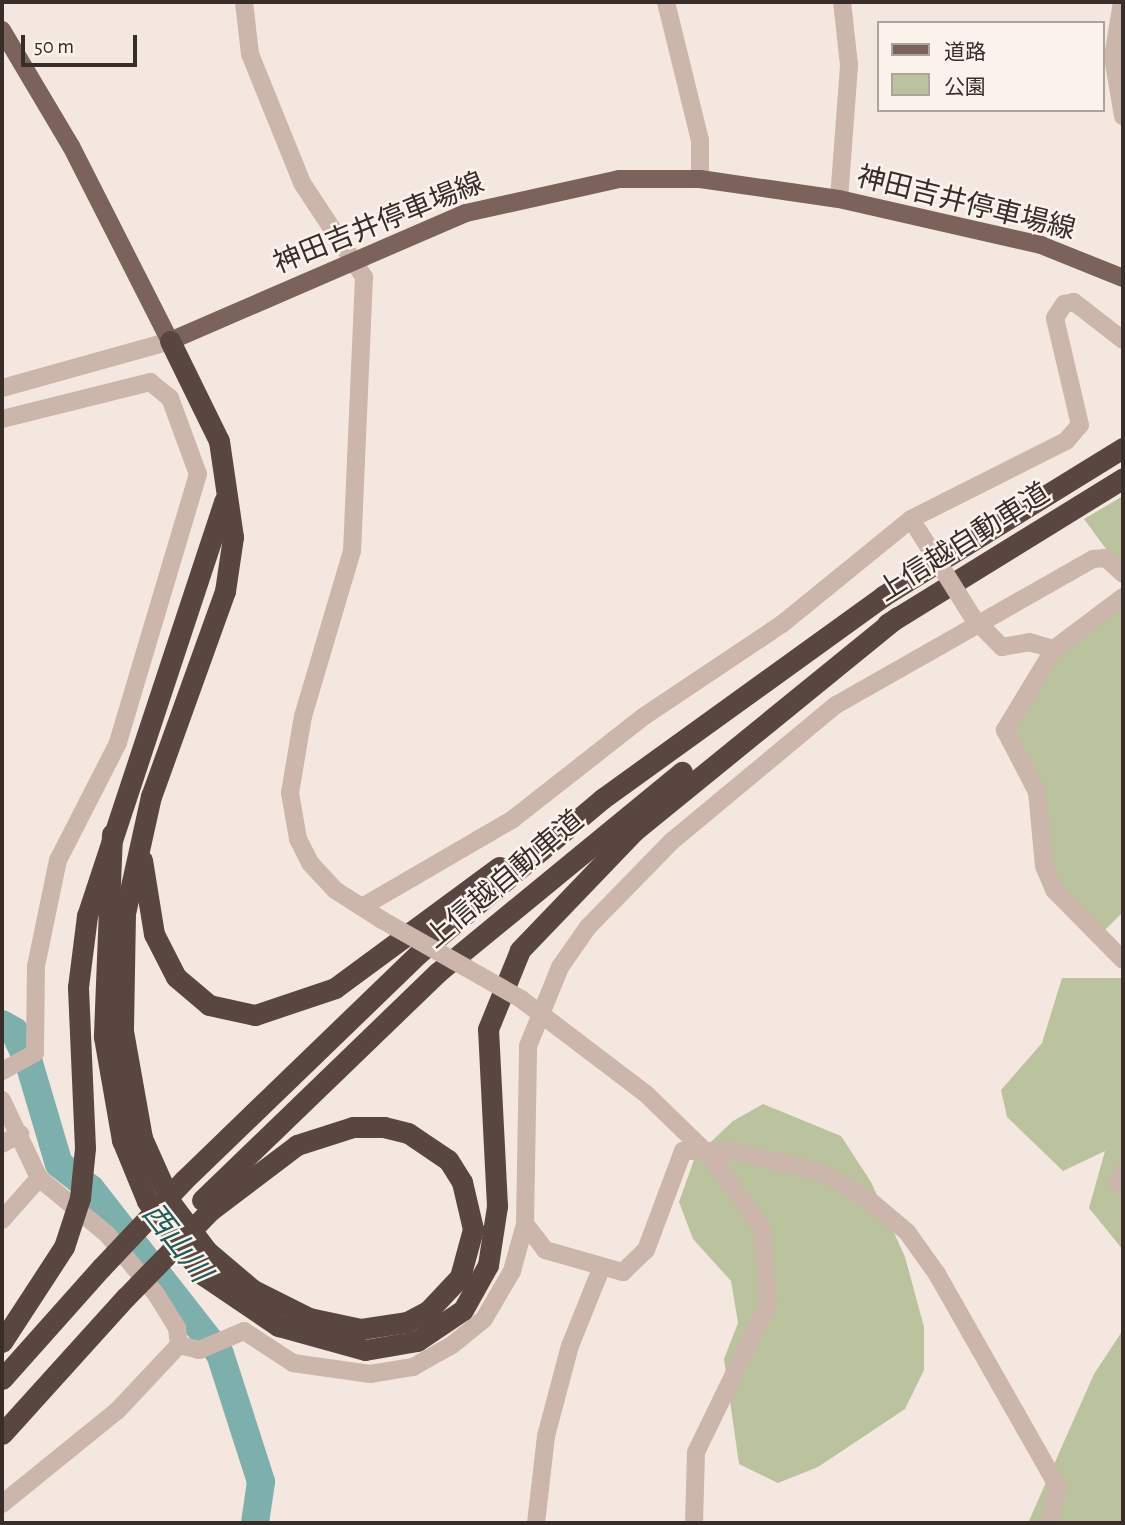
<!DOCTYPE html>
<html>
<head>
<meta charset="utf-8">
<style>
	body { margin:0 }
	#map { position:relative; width:1125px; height:1525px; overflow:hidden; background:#f3e7df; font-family:"Alegreya Sans","Noto Sans JP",sans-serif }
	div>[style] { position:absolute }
	.green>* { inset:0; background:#bbc39e }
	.river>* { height:28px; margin:-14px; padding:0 14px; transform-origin:14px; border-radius:14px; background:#7db0ac }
	.minor>* { height:18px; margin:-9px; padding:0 9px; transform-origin:9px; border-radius:9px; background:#ccb5aa }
	.major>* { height:18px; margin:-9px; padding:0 9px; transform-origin:9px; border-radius:9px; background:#7b625b }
	.highway>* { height:21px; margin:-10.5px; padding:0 10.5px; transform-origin:10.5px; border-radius:10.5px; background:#5a4641 }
	.minor-bridge>* { height:18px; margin:-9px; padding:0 9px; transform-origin:9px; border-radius:9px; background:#ccb5aa }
	.highway-bridge>* { height:21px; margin:-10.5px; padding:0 10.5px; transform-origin:10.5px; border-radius:10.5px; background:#5a4641 }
	span { translate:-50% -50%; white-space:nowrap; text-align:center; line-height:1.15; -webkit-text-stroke:5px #faf2eb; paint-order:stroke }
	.street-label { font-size:28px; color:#392d2a }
	.water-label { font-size:30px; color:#1f5b58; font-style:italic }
	.frame { position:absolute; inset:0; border:4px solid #392d2a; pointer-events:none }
	.legend { position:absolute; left:877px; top:21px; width:228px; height:91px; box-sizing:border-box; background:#faf2eb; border:2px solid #ada39e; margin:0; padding:9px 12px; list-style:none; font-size:21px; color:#392d2a }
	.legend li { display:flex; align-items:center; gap:14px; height:35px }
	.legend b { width:35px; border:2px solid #ada39e }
	.scale { position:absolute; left:21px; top:35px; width:116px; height:32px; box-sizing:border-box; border:4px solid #392d2a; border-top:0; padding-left:9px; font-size:21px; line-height:24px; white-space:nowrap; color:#392d2a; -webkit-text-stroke:5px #faf2eb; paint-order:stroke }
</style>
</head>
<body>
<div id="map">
	<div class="green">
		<i style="clip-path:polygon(1123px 496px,1123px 572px,1084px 519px)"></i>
		<i style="clip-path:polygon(1123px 597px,1123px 912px,1104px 931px,1057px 887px,1012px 729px,1056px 652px)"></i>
		<i style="clip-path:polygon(1062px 978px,1123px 978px,1123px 1250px,1089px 1208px,1105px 1151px,1063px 1171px,1007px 1117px,1001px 1090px,1042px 1043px)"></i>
		<i style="clip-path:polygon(763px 1104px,841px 1136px,871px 1182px,905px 1257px,924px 1327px,924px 1370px,905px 1409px,818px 1467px,778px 1483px,739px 1464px,724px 1359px,738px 1323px,731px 1281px,693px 1239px,679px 1202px,695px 1157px,733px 1121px)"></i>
		<i style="clip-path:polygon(1123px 1330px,1123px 1523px,1028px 1523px,1094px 1374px)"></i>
	</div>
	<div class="river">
		<i style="left:2px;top:1024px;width:14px;rotate:30deg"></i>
		<i style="left:14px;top:1031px;width:35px;rotate:65deg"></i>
		<i style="left:29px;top:1063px;width:105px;rotate:73.5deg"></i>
		<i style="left:59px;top:1164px;width:41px;rotate:38deg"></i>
		<i style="left:91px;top:1189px;width:209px;rotate:52deg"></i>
		<i style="left:220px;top:1354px;width:134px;rotate:72.2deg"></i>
		<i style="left:261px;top:1482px;width:41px;rotate:98.3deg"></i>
	</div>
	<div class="minor">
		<i style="left:244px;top:2px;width:52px;rotate:83.4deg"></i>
		<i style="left:250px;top:54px;width:139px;rotate:68deg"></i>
		<i style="left:302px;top:183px;width:113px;rotate:56.6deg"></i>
		<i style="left:364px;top:277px;width:274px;rotate:92.5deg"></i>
		<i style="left:352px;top:551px;width:172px;rotate:106.5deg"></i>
		<i style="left:303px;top:716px;width:78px;rotate:99.6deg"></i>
		<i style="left:290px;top:793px;width:47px;rotate:80.1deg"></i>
		<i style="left:298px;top:839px;width:27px;rotate:63deg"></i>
		<i style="left:310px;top:863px;width:37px;rotate:47deg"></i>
		<i style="left:335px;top:890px;width:56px;rotate:32.6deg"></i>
		<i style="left:666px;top:2px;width:142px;rotate:76.2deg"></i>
		<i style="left:700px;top:140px;width:39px;rotate:90deg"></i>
		<i style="left:1122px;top:2px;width:56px;rotate:99.3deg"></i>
		<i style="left:1113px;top:57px;width:60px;rotate:80.4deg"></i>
		<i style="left:839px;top:199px;width:134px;rotate:-85.7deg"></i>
		<i style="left:849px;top:65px;width:63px;rotate:-96.3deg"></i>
		<i style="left:2px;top:388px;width:174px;rotate:-15.6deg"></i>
		<i style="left:2px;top:419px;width:153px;rotate:-14deg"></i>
		<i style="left:150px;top:382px;width:26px;rotate:39deg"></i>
		<i style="left:170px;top:398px;width:81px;rotate:69.8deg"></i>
		<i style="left:198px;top:474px;width:281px;rotate:106.6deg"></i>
		<i style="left:118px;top:743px;width:131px;rotate:117.1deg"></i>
		<i style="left:58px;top:860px;width:108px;rotate:101.7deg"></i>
		<i style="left:36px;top:966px;width:87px;rotate:90.7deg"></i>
		<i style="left:35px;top:1053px;width:38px;rotate:151deg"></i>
		<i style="left:1123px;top:597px;width:86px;rotate:143deg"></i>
		<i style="left:1054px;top:649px;width:95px;rotate:121.2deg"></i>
		<i style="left:1005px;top:730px;width:70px;rotate:62.7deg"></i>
		<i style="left:1037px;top:792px;width:74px;rotate:84.6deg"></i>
		<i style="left:1044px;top:866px;width:26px;rotate:67deg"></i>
		<i style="left:1054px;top:890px;width:98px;rotate:45.4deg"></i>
		<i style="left:974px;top:619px;width:40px;rotate:45deg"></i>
		<i style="left:1002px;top:647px;width:27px;rotate:-10deg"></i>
		<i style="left:1029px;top:642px;width:26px;rotate:16deg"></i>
		<i style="left:362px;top:907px;width:175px;rotate:-30.2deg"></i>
		<i style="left:513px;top:819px;width:165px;rotate:-38.1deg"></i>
		<i style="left:643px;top:717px;width:167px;rotate:-33.8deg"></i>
		<i style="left:782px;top:624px;width:166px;rotate:-39.1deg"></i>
		<i style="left:911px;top:519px;width:174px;rotate:-26.7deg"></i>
		<i style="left:1066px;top:441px;width:21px;rotate:-49deg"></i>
		<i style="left:1080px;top:425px;width:110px;rotate:-103.2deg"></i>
		<i style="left:1055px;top:318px;width:17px;rotate:-57deg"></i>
		<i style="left:1064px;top:304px;width:10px;rotate:-11deg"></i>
		<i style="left:1074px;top:302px;width:62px;rotate:37.8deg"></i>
		<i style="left:521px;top:999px;width:156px;rotate:37.2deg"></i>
		<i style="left:645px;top:1093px;width:95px;rotate:44.1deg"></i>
		<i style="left:713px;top:1159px;width:85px;rotate:55deg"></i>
		<i style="left:762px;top:1229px;width:75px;rotate:85.4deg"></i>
		<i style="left:768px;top:1304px;width:165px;rotate:115.9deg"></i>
		<i style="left:696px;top:1452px;width:71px;rotate:91.6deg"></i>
		<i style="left:2px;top:1100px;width:86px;rotate:64.6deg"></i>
		<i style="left:39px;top:1178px;width:56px;rotate:131.4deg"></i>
		<i style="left:2px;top:1144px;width:21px;rotate:-29deg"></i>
		<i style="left:39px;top:1178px;width:88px;rotate:39.5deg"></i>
		<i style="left:107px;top:1234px;width:77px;rotate:50.8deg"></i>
		<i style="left:156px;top:1294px;width:40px;rotate:58deg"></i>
		<i style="left:177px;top:1328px;width:17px;rotate:83deg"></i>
		<i style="left:1118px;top:1183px;width:12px;rotate:-66deg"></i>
		<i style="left:525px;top:1224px;width:33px;rotate:52deg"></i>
		<i style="left:545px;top:1250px;width:81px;rotate:15.8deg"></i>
		<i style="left:623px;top:1272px;width:32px;rotate:-44deg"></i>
		<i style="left:646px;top:1250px;width:106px;rotate:-69.5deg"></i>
		<i style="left:683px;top:1151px;width:49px"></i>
		<i style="left:732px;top:1151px;width:91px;rotate:13.3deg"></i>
		<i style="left:821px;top:1172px;width:56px;rotate:30.3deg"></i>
		<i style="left:869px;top:1200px;width:50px;rotate:40.1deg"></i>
		<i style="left:907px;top:1232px;width:52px;rotate:54.5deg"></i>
		<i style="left:937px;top:1274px;width:245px;rotate:60.4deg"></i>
		<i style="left:1058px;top:1487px;width:37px;rotate:103deg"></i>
		<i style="left:2px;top:1504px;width:148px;rotate:-39deg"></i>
		<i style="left:117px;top:1411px;width:91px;rotate:-46.8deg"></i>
		<i style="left:179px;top:1345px;width:21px;rotate:14deg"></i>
		<i style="left:199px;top:1350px;width:49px;rotate:-22.9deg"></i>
		<i style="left:244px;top:1331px;width:59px;rotate:33.1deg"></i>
		<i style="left:293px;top:1363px;width:78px;rotate:8.1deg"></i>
		<i style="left:370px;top:1374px;width:44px;rotate:-9.2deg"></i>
		<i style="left:413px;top:1367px;width:45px;rotate:-29.4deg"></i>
		<i style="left:452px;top:1345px;width:41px;rotate:-39.1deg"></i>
		<i style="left:484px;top:1319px;width:56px;rotate:-59.7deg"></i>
		<i style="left:512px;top:1271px;width:49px;rotate:-74.5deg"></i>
		<i style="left:525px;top:1224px;width:178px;rotate:-89deg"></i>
		<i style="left:528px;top:1046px;width:85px;rotate:-67.9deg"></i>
		<i style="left:560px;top:967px;width:49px;rotate:-55deg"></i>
		<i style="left:588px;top:927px;width:120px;rotate:-45.7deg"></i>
		<i style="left:672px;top:841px;width:213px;rotate:-39.7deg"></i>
		<i style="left:836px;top:705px;width:296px;rotate:-29.6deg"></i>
		<i style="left:1093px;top:559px;width:13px;rotate:-4deg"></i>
		<i style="left:1106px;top:558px;width:23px;rotate:43deg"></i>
		<i style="left:536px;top:1523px;width:88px;rotate:-83.4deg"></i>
		<i style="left:546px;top:1436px;width:93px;rotate:-75.1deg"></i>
		<i style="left:570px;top:1346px;width:83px;rotate:-68.1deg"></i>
	</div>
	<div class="major">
		<i style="left:2px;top:30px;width:135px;rotate:59.3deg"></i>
		<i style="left:71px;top:146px;width:219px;rotate:63.1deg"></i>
		<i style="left:170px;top:341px;width:322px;rotate:-23.4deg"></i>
		<i style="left:466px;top:213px;width:157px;rotate:-12.5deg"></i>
		<i style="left:619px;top:179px;width:81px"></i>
		<i style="left:700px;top:179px;width:140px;rotate:8.2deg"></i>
		<i style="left:839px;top:199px;width:207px;rotate:12.8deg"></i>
		<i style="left:1041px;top:245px;width:88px;rotate:21.9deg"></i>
	</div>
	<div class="highway">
		<i style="left:170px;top:341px;width:111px;rotate:63.9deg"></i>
		<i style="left:219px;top:441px;width:97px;rotate:81.7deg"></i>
		<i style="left:233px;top:537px;width:55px;rotate:98.4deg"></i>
		<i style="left:225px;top:591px;width:218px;rotate:109.8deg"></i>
		<i style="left:151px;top:796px;width:120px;rotate:102.5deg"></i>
		<i style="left:125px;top:913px;width:118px;rotate:91deg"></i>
		<i style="left:123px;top:1031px;width:109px;rotate:79.9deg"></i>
		<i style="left:142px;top:1138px;width:71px;rotate:66deg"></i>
		<i style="left:171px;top:1203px;width:60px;rotate:53.1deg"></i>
		<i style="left:207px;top:1251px;width:60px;rotate:40.3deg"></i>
		<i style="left:253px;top:1290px;width:63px;rotate:26.6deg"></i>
		<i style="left:309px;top:1318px;width:53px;rotate:11.9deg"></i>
		<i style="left:361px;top:1329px;width:47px;rotate:-8.7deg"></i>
		<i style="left:407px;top:1322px;width:24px;rotate:-28deg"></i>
		<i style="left:428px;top:1311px;width:47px;rotate:-46.7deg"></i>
		<i style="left:460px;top:1277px;width:50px;rotate:-74.8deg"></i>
		<i style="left:473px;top:1229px;width:48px;rotate:-103.2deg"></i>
		<i style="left:462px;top:1182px;width:26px;rotate:-122deg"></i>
		<i style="left:448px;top:1160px;width:48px;rotate:-146deg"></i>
		<i style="left:408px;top:1133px;width:25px;rotate:-166deg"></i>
		<i style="left:384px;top:1127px;width:31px;rotate:180deg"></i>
		<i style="left:353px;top:1127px;width:59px;rotate:162.2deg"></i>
		<i style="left:297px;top:1145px;width:108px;rotate:142.9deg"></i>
		<i style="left:887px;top:624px;width:278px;rotate:-31.7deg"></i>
		<i style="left:112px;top:834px;width:203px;rotate:92.3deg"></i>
		<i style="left:104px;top:1037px;width:105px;rotate:80.1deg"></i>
		<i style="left:122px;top:1140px;width:66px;rotate:67.7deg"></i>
		<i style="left:147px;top:1201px;width:93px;rotate:52.9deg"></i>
		<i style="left:203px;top:1275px;width:91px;rotate:34.2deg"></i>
		<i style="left:278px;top:1326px;width:90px;rotate:15.4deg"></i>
		<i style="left:365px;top:1350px;width:53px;rotate:-9.8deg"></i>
		<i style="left:417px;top:1341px;width:55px;rotate:-34deg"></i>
		<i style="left:463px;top:1310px;width:51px;rotate:-60.9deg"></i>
		<i style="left:488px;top:1265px;width:60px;rotate:-81.3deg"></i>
		<i style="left:497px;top:1206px;width:177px;rotate:-92.9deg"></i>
		<i style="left:488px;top:1029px;width:85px;rotate:-67.9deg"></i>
		<i style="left:520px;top:950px;width:165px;rotate:-46.2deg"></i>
		<i style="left:634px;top:831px;width:339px;rotate:-39.1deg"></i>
		<i style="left:142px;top:860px;width:75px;rotate:80.8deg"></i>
		<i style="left:154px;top:934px;width:48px;rotate:62.9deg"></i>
		<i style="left:176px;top:977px;width:43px;rotate:40.3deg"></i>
		<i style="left:209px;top:1005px;width:47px;rotate:12.3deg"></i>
		<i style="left:255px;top:1015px;width:84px;rotate:-18.6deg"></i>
		<i style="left:335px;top:988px;width:204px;rotate:-36.4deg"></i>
		<i style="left:85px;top:1148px;width:161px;rotate:-92.5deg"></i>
		<i style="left:78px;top:987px;width:72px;rotate:-82.8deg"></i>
		<i style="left:87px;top:916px;width:437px;rotate:-71.7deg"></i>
		<i style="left:184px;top:1180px;width:325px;rotate:-44deg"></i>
		<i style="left:418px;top:954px;width:241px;rotate:-40.1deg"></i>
		<i style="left:602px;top:799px;width:347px;rotate:-35.8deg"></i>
		<i style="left:883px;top:596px;width:282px;rotate:-31.7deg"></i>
		<i style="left:202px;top:1200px;width:327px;rotate:-44deg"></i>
		<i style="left:437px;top:973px;width:317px;rotate:-39.4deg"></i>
		<i style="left:2px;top:1342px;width:113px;rotate:-56.9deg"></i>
		<i style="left:2px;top:1379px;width:149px;rotate:-48.3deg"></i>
		<i style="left:2px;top:1434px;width:185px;rotate:-47.9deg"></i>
	</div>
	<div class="minor-bridge">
		<i style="left:918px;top:530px;width:102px;rotate:57.9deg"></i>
		<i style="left:382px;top:920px;width:160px;rotate:29.6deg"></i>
	</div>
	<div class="highway-bridge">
		<i style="left:64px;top:1247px;width:52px;rotate:-71.9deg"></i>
		<i style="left:80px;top:1198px;width:50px;rotate:-84.3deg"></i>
		<i style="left:101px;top:1268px;width:121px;rotate:-46.7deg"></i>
		<i style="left:126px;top:1297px;width:122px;rotate:-45.7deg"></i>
	</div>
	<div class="street-label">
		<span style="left:966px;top:204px;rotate:14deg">神田吉井停車場線</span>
		<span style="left:379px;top:224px;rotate:-22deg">神田吉井停車場線</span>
		<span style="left:964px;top:543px;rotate:-32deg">上信越自動車道</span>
		<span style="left:505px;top:880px;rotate:-40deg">上信越自動車道</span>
	</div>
	<div class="water-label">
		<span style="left:176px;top:1243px;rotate:52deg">西山川</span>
	</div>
	<div class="frame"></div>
	<ul class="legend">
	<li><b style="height:9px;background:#7b625b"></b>道路</li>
	<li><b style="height:19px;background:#bbc39e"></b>公園</li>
	</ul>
	<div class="scale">50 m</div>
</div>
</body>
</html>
